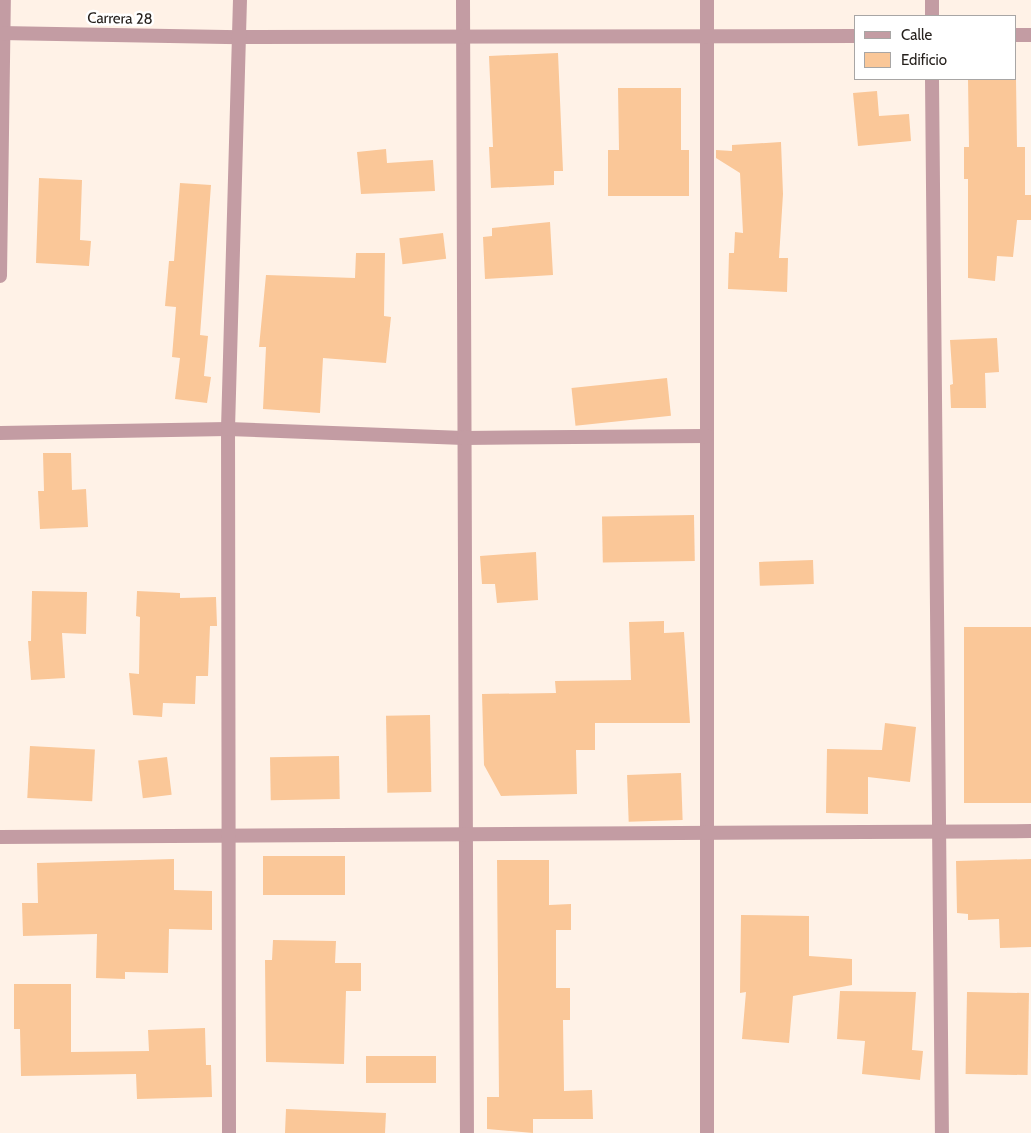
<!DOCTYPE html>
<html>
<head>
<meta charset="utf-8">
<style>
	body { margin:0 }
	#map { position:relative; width:1031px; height:1133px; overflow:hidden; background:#fff2e7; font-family:Cabin,sans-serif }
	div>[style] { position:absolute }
	.building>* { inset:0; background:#fac798; transform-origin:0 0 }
	.minor>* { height:14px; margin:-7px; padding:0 7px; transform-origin:7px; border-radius:7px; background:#c39ca3 }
	.tertiary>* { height:14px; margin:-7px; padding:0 7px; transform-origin:7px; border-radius:7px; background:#c39ca3 }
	span { translate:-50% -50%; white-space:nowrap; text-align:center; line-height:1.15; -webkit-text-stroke:5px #fff; paint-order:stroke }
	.street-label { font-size:15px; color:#26211d }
	.legend { position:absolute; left:854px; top:15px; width:162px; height:65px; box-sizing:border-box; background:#fff; border:1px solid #a8a6a5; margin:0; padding:6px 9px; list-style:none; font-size:15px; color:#26211d }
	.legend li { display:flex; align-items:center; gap:10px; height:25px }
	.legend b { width:25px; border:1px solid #a8a6a5 }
</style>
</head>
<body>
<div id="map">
	<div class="building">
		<i style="clip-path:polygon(558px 53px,563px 171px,554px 171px,554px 185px,491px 188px,489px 147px,493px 147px,489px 56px)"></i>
		<i style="clip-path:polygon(968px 79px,1016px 79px,1017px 147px,1025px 147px,1025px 195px,1031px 195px,1031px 220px,1017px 220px,1013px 257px,997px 256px,995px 281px,968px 278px,968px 179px,964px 179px,964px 147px,969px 147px)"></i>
		<i style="clip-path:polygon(618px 88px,681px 88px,681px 150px,689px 150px,689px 196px,608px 196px,608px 150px,619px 150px)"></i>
		<i style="clip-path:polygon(877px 91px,879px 116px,909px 114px,911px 141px,858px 146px,853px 93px)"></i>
		<i style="clip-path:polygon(781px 142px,783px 194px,779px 258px,788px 258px,787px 292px,728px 289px,729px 253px,734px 253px,735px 232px,743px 233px,740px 173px,716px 158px,716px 150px,732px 151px,732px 145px)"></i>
		<i style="clip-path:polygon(386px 149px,387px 163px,433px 160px,435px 191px,361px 194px,357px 152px)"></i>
		<i style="clip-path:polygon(39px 178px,82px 180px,80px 240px,91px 241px,89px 266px,36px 263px)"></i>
		<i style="clip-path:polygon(180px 183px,211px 185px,200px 335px,208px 336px,204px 376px,211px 377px,207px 403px,175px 399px,180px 358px,172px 357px,176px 307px,165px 306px,169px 261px,174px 261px)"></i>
		<i style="clip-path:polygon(550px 222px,553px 275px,485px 279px,483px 237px,492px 236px,492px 228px)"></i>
		<i style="left:443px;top:233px;width:26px;height:44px;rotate:83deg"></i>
		<i style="clip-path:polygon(356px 253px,385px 253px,384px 316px,391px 317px,386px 363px,323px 358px,320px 413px,263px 409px,266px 347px,259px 347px,266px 275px,355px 278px)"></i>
		<i style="clip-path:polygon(997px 338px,999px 372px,985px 373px,986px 408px,951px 408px,950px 385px,953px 384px,950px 340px)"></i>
		<i style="left:667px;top:378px;width:38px;height:96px;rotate:84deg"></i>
		<i style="clip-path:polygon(43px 453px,71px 453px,72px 490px,86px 489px,88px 527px,40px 529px,38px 491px,44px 491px)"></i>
		<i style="left:694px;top:515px;width:46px;height:92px;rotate:89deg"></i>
		<i style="clip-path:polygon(536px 552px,538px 600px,497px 603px,495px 584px,482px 584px,480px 556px)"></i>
		<i style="left:813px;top:560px;width:24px;height:54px;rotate:88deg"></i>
		<i style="clip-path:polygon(32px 591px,87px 592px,86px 634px,62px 633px,65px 678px,31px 680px,28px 641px,31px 641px)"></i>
		<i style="clip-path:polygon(137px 591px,180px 593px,180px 598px,216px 597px,217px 626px,210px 626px,208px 676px,196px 676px,195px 704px,163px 703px,162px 717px,133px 715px,129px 673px,139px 674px,140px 617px,136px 616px)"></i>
		<i style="clip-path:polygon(664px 621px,664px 633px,684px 632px,690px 723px,595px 723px,595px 750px,576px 750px,577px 794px,501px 796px,484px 765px,482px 694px,556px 693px,555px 681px,631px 680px,629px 622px)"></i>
		<i style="left:964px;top:627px;width:67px;height:176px"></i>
		<i style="left:430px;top:715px;width:77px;height:44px;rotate:89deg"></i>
		<i style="clip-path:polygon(885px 723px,916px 727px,910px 782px,868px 777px,868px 814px,826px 813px,827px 749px,882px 750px)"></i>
		<i style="left:30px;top:746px;width:65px;height:52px;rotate:3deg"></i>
		<i style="left:339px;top:756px;width:43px;height:69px;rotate:89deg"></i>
		<i style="left:167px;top:757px;width:38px;height:29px;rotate:83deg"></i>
		<i style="left:681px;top:773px;width:47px;height:54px;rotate:88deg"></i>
		<i style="left:263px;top:856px;width:82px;height:39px"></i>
		<i style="clip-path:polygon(174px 859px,174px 890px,212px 891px,212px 930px,169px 929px,168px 973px,125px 972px,125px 979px,96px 978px,97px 934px,23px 936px,22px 903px,38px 903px,37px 863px)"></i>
		<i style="clip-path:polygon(1031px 859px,1031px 947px,1000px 948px,999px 919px,968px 920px,968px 914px,957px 913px,956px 861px)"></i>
		<i style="clip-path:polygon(497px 860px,549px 860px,549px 905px,571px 904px,571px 930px,556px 930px,556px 988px,570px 988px,570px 1020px,563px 1020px,564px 1091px,592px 1090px,593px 1119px,533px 1119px,533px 1133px,487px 1129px,487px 1097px,499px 1097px)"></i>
		<i style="clip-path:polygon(741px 915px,809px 916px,809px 956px,852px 959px,852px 985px,793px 996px,789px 1043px,742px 1039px,746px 992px,740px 993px)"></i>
		<i style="clip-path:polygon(273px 940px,336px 941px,335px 963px,361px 963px,361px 991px,346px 991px,344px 1064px,266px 1062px,265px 960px,272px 960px)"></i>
		<i style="clip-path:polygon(14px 984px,71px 984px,71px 1052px,149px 1051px,148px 1030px,205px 1028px,206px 1065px,211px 1065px,212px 1097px,137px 1099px,136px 1074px,21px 1076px,20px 1029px,14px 1029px)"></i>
		<i style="clip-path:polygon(840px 991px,916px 992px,912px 1050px,923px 1051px,920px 1080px,862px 1074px,865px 1041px,837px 1039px)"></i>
		<i style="left:967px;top:992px;width:62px;height:82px;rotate:1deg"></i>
		<i style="left:366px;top:1056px;width:70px;height:27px"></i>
		<i style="clip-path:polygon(286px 1109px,386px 1113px,385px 1133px,285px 1133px)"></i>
	</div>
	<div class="minor">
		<i style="left:463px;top:0;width:1133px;rotate:89.8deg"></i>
		<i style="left:707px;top:0;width:1133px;rotate:90deg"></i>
		<i style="left:932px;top:16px;width:16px;rotate:-90deg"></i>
		<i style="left:1015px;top:35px;width:16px"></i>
		<i style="left:240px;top:37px;width:615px;rotate:-0.09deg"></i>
		<i style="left:932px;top:79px;width:1054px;rotate:89.46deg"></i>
		<i style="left:0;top:276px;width:276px;rotate:-89.2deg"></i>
		<i style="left:0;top:433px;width:228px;rotate:-1deg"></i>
		<i style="left:228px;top:429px;width:236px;rotate:2.2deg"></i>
		<i style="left:464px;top:438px;width:243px;rotate:-0.5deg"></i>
		<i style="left:0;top:837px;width:1031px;rotate:-0.33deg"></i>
	</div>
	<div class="tertiary">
		<i style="left:0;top:33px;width:240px;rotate:1deg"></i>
		<i style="left:229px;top:1133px;width:704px;rotate:-90.08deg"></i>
		<i style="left:228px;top:429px;width:429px;rotate:-88.4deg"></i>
	</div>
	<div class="street-label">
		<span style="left:120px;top:19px;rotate:1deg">Carrera 28</span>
	</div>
	<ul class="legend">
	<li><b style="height:6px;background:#c39ca3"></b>Calle</li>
	<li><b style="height:14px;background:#fac798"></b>Edificio</li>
	</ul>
</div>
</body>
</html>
